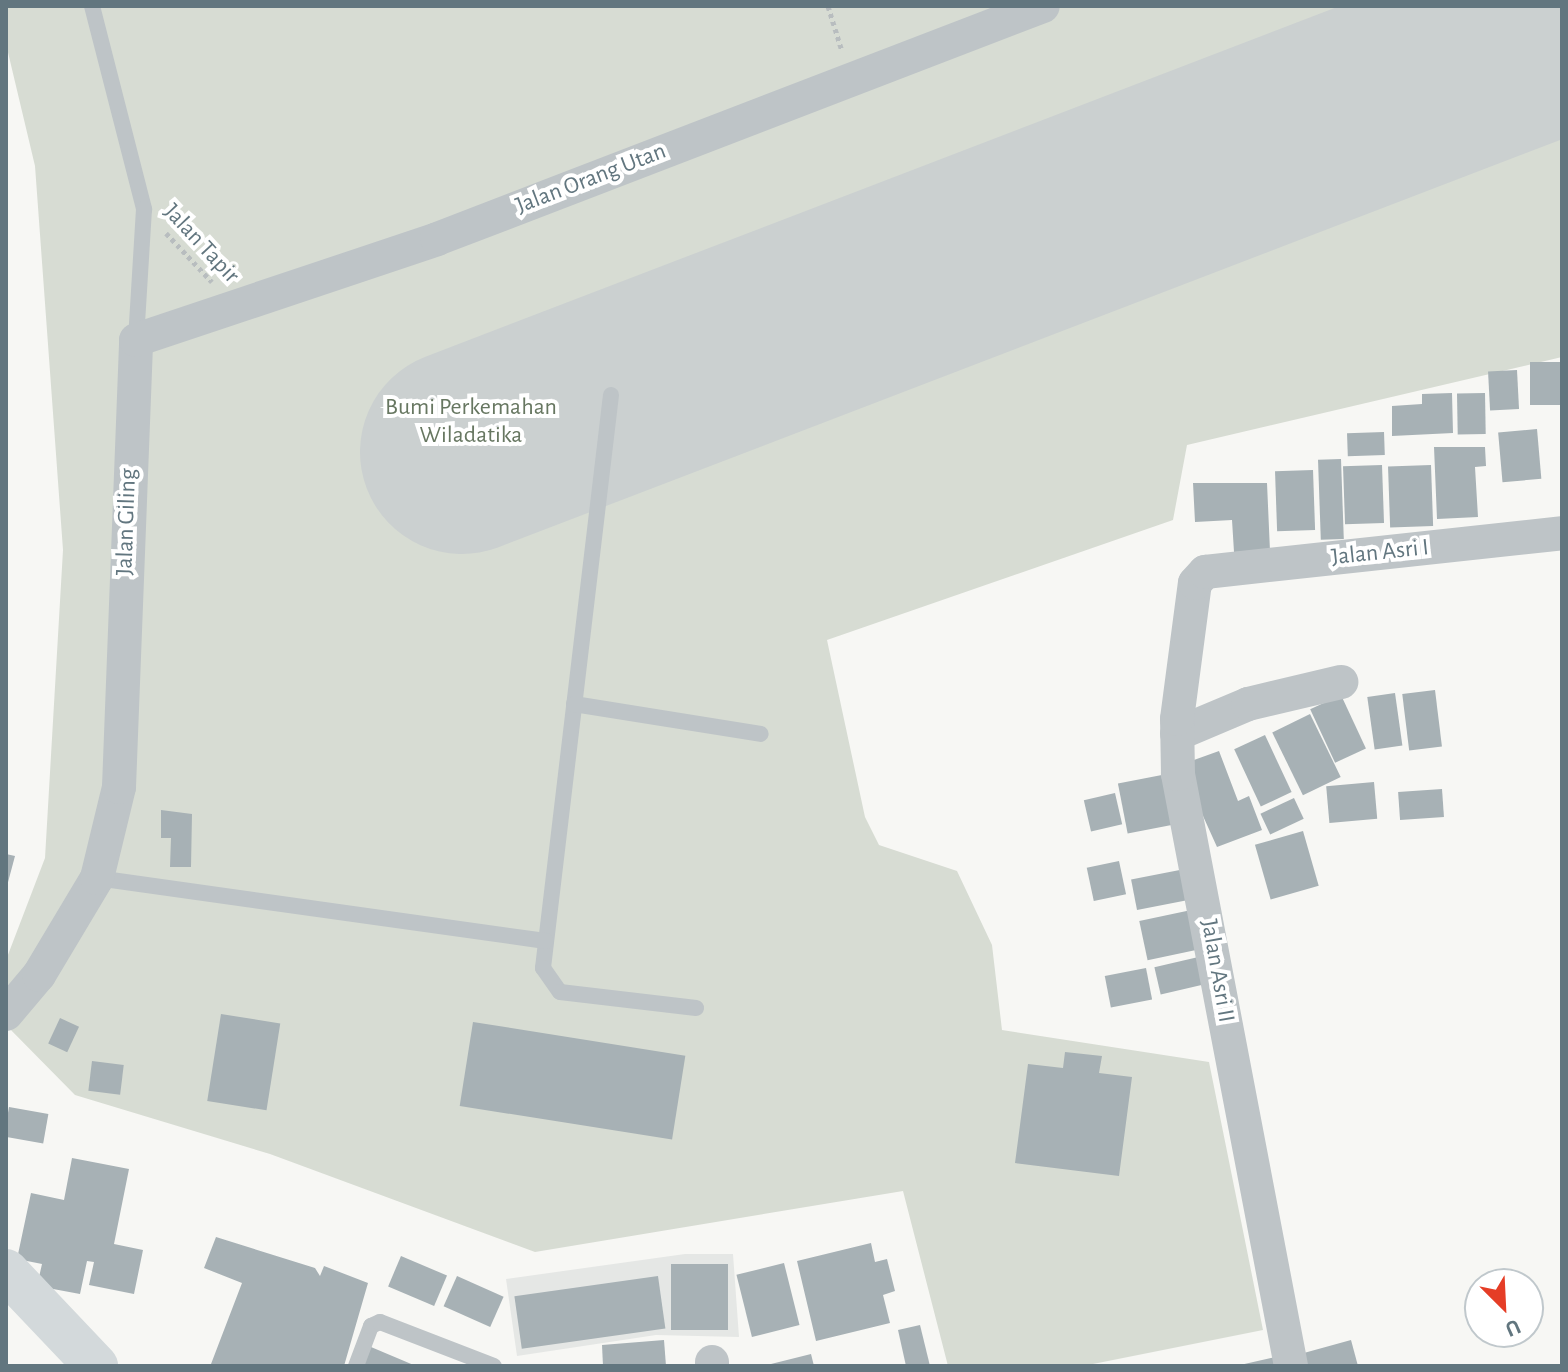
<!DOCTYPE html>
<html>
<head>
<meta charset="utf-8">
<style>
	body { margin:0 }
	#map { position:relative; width:1568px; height:1372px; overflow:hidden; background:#f7f7f4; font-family:"Alegreya Sans",sans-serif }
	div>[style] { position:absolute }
	.built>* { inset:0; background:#e5e7e5 }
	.green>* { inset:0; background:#d7dcd3 }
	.runway>* { height:204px; margin:-102px; padding:0 102px; transform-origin:102px; border-radius:102px; background:#cbd0d0 }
	.building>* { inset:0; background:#a7b1b5; transform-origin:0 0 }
	.path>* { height:5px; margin-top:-2.5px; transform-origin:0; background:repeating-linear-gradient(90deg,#b8bdbf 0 4px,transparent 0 8px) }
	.lane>* { height:16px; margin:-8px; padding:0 8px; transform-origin:8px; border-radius:8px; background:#bec4c7 }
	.street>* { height:34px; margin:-17px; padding:0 17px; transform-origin:17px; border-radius:17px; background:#bec4c7 }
	.secondary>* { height:44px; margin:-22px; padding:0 22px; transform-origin:22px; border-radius:22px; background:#d3d9db }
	span { translate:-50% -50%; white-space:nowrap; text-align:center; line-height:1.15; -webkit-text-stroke:8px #fff; paint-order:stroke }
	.street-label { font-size:24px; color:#62767f }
	.park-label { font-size:24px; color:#677761 }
	.frame { position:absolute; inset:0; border:8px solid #62767f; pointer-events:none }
	.north { position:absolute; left:1464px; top:1268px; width:80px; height:80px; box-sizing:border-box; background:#fff; border:2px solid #c0c8cc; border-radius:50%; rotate:156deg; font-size:22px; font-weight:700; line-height:32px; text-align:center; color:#62767f }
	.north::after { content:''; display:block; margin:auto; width:28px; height:36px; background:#e53d26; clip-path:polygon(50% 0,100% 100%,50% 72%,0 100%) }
</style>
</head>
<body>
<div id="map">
	<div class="built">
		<i style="clip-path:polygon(685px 1254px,733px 1254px,739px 1337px,656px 1335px,517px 1356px,506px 1279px)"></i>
	</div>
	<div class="green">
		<i style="clip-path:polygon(6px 6px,1562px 6px,1562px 357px,1187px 445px,1173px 520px,827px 640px,865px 817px,879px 845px,957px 871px,992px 945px,1002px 1030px,1209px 1062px,1263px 1330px,1083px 1366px,948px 1366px,903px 1191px,535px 1252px,270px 1154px,75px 1095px,6px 1025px,6px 960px,45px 858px,63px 550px,35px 166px,6px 44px)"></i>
	</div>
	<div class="runway">
		<i style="left:462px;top:452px;width:1178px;rotate:-20.99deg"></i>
	</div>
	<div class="building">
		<i style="left:1562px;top:362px;width:43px;height:32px;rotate:90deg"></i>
		<i style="left:1517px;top:370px;width:39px;height:29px;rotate:87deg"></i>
		<i style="clip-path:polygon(1452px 393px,1453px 433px,1392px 436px,1392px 406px,1422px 404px,1422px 394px)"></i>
		<i style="left:1485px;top:393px;width:41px;height:28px;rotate:89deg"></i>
		<i style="left:1537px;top:429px;width:50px;height:39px;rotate:85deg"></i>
		<i style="left:1384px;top:432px;width:23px;height:37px;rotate:88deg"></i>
		<i style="clip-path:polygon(1434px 447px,1485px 447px,1486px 466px,1475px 467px,1478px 517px,1437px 519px)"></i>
		<i style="left:1341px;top:459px;width:80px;height:23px;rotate:88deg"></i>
		<i style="left:1382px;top:465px;width:58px;height:39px;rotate:88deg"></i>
		<i style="left:1431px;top:465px;width:61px;height:43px;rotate:88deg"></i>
		<i style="left:1313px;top:470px;width:60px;height:38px;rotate:88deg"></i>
		<i style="clip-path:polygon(1193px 483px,1267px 483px,1270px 551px,1234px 552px,1232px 520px,1195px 522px)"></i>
		<i style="left:1435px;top:690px;width:57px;height:33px;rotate:83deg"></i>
		<i style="left:1395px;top:693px;width:53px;height:28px;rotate:82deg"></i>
		<i style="left:1341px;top:695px;width:59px;height:34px;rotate:65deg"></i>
		<i style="left:1310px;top:714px;width:70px;height:42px;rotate:64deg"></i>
		<i style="left:1265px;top:735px;width:63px;height:34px;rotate:65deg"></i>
		<i style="clip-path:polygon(1219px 751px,1238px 801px,1249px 796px,1262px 830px,1217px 847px,1180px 765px)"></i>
		<i style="left:1167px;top:774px;width:51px;height:50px;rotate:79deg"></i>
		<i style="left:1374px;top:782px;width:37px;height:48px;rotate:85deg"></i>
		<i style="left:1442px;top:789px;width:28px;height:44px;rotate:86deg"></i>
		<i style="left:1115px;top:793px;width:32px;height:32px;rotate:77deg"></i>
		<i style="left:1294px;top:798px;width:23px;height:37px;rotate:65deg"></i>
		<i style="clip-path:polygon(161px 810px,192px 814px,191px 867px,170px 867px,171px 838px,161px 838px)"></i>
		<i style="left:1303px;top:831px;width:57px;height:50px;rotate:74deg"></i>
		<i style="clip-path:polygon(6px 854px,15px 856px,7px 886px,6px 886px)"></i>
		<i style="left:1119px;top:861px;width:34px;height:33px;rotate:78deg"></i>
		<i style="left:1190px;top:868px;width:31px;height:60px;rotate:79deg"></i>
		<i style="left:1196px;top:909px;width:40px;height:58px;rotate:78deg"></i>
		<i style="left:1207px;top:955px;width:28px;height:54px;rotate:77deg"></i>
		<i style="left:1146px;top:968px;width:32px;height:42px;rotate:79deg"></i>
		<i style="left:221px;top:1014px;width:60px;height:88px;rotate:9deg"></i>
		<i style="left:60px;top:1018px;width:21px;height:28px;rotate:25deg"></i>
		<i style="left:473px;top:1022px;width:215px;height:85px;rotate:9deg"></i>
		<i style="clip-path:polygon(1065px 1052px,1102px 1056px,1099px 1073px,1132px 1077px,1119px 1176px,1015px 1163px,1028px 1064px,1063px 1068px)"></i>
		<i style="left:92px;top:1061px;width:32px;height:30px;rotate:7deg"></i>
		<i style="left:9px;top:1107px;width:40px;height:30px;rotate:10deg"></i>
		<i style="clip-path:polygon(72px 1158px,129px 1169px,114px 1244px,143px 1250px,134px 1294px,89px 1285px,94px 1262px,87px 1261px,80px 1294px,37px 1286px,42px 1264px,17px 1259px,31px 1193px,64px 1200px)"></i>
		<i style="clip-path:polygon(216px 1237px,315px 1268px,320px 1276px,324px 1266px,368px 1283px,344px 1366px,211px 1364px,242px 1283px,204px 1268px)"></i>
		<i style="clip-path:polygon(871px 1243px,875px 1262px,887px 1259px,895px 1291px,883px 1295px,890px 1323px,816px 1341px,797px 1261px)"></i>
		<i style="left:401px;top:1256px;width:50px;height:33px;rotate:23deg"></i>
		<i style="left:784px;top:1263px;width:64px;height:49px;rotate:76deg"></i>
		<i style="left:671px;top:1264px;width:57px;height:66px"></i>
		<i style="left:457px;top:1276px;width:51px;height:33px;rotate:24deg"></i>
		<i style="left:658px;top:1276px;width:53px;height:145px;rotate:82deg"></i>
		<i style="clip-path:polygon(920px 1325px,930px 1366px,906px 1366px,898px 1330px)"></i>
		<i style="clip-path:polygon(664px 1340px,666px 1366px,603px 1366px,602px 1345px)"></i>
		<i style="clip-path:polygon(1351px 1340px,1358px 1366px,1296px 1366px,1293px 1356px)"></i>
		<i style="clip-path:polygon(371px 1347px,416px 1366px,363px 1366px)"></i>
		<i style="clip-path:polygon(811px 1354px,814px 1366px,767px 1366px,767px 1365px)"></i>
		<i style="clip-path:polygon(1275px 1357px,1276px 1366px,1240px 1366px,1240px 1365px)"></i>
	</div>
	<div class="path">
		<i style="left:828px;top:6px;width:47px;rotate:72.7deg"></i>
		<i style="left:166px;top:233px;width:67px;rotate:46.8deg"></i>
	</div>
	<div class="lane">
		<i style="left:92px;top:6px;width:210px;rotate:75.6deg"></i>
		<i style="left:144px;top:209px;width:131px;rotate:93.5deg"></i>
		<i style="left:611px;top:395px;width:577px;rotate:96.77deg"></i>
		<i style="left:543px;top:968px;width:29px;rotate:55deg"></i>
		<i style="left:560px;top:992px;width:137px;rotate:6.7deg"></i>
		<i style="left:574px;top:704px;width:189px;rotate:9.1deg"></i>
		<i style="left:97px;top:878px;width:453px;rotate:8deg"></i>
		<i style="left:356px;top:1366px;width:43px;rotate:-69.4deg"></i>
		<i style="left:371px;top:1326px;width:10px;rotate:-24deg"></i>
		<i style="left:380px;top:1322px;width:122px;rotate:21.1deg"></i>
	</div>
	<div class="street">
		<i style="left:1177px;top:734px;width:77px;rotate:-22.9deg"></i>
		<i style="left:1248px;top:704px;width:96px;rotate:-13.3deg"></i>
		<i style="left:6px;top:1014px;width:51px;rotate:-49.8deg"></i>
		<i style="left:39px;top:975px;width:113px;rotate:-59.1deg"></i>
		<i style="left:97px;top:878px;width:94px;rotate:-76.4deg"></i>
		<i style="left:119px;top:787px;width:447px;rotate:-87.8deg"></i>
		<i style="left:136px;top:340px;width:317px;rotate:-18.5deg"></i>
		<i style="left:437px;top:239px;width:649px;rotate:-21.03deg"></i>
		<i style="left:712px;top:1362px;width:4px;rotate:90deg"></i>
		<i style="left:1291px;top:1366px;width:603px;rotate:-100.81deg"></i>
		<i style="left:1178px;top:774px;width:55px;rotate:-91deg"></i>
		<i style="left:1177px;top:719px;width:137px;rotate:-82.5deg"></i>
		<i style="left:1195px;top:583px;width:15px;rotate:-48deg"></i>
		<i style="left:1205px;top:572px;width:359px;rotate:-6.2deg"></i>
	</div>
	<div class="secondary">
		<i style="left:6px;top:1271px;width:131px;rotate:46.5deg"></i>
	</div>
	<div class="street-label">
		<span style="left:591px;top:179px;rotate:-21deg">Jalan Orang Utan</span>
		<span style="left:201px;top:244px;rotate:47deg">Jalan Tapir</span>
		<span style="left:127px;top:522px;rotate:-88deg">Jalan Giling</span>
		<span style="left:1380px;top:553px;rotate:-6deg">Jalan Asri I</span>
		<span style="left:1217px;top:971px;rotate:80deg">Jalan Asri II</span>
	</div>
	<div class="park-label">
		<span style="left:471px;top:422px">Bumi Perkemahan<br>Wiladatika</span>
	</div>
	<div class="frame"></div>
	<div class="north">U</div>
</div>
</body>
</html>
